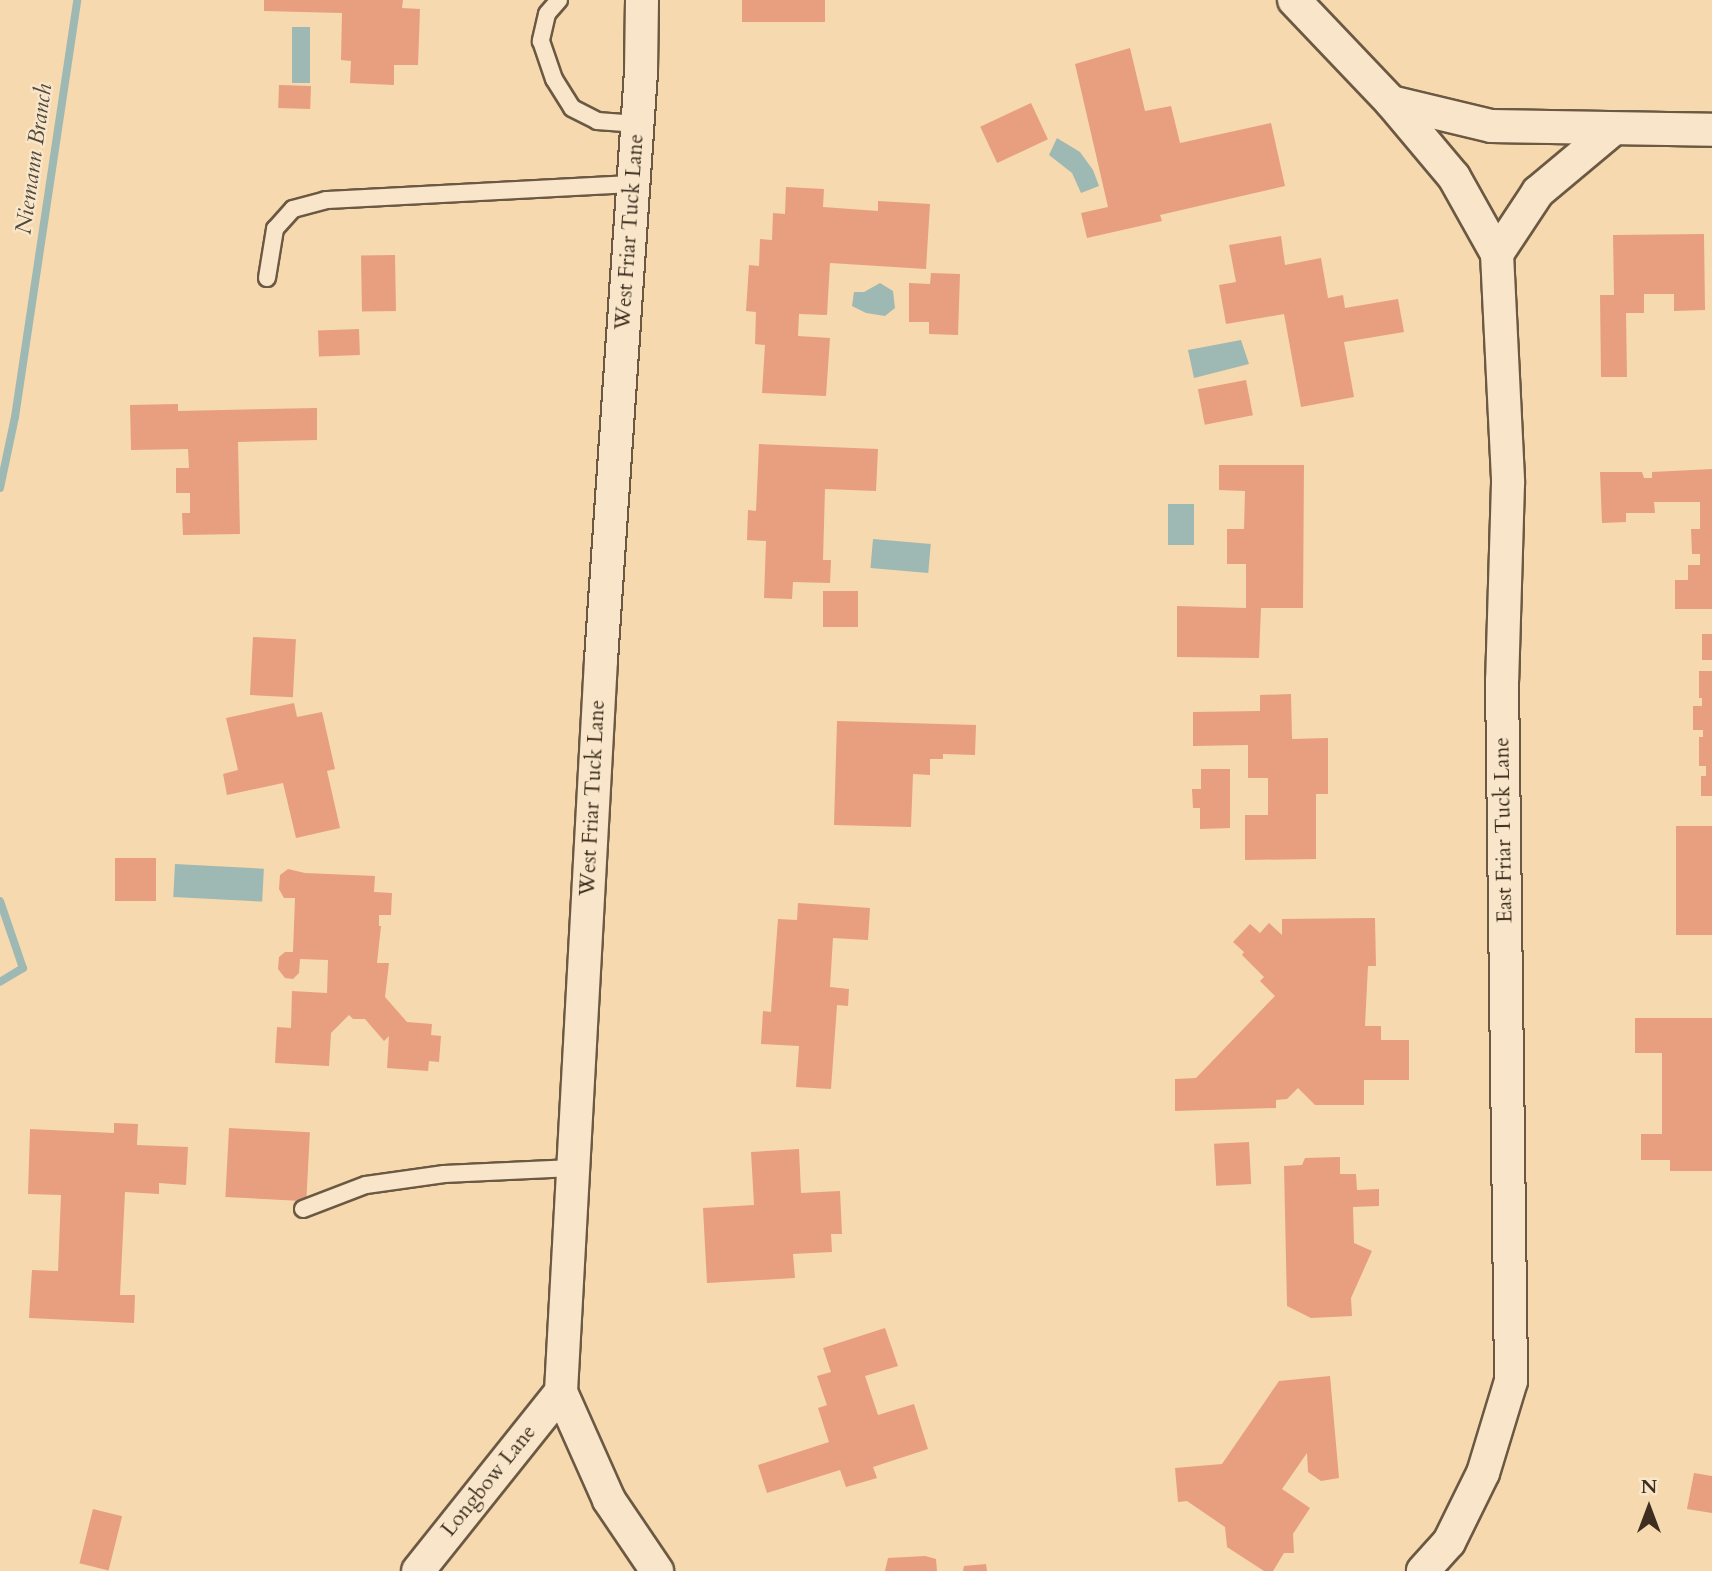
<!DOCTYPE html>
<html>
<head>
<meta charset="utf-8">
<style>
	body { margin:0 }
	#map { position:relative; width:1712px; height:1571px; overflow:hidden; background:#f6d9ae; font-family:Cardo,serif }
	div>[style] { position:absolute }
	.water>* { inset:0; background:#9eb9b3; transform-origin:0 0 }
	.stream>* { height:8px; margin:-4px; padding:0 4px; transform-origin:4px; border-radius:4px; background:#9eb9b3 }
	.building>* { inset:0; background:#e79f7f; transform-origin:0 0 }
	.roads { filter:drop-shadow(2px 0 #6b5943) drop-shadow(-2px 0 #6b5943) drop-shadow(0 2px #6b5943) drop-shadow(0 -2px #6b5943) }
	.service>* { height:16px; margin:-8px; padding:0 8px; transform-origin:8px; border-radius:8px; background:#f9e6ca }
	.minor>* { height:32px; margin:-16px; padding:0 16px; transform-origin:16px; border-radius:16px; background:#f9e6ca }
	span { translate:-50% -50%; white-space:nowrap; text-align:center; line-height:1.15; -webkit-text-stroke:5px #f9e6ca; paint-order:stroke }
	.street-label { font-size:21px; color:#3d2e1f }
	.water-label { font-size:23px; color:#504a3d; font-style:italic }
	.north { position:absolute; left:1614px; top:1473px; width:70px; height:70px; -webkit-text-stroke:5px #f9e6ca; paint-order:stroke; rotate:0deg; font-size:19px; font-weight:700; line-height:28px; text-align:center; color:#3d2e1f }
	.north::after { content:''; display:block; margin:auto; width:24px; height:32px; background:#3d2e1f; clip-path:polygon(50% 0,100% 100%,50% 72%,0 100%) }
</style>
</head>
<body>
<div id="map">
	<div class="water">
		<i style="left:292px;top:27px;width:18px;height:56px"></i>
		<i style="clip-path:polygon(1057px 138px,1080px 152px,1093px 170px,1099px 186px,1081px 193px,1072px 173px,1049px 155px)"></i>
		<i style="clip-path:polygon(880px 283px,893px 291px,895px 308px,885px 316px,866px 313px,852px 306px,854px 292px,864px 292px)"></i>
		<i style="clip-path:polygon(1241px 340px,1249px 364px,1194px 378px,1188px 350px)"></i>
		<i style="left:1168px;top:504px;width:26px;height:41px"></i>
		<i style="left:873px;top:539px;width:58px;height:29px;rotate:5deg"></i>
		<i style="left:175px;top:864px;width:89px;height:33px;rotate:3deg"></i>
	</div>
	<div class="stream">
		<i style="left:0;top:488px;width:73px;rotate:-78.1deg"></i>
		<i style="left:15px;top:417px;width:422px;rotate:-81.5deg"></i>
		<i style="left:0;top:901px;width:71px;rotate:71.1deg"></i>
		<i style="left:23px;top:968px;width:27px;rotate:149deg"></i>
	</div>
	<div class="building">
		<i style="clip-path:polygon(264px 0,403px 0,402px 8px,420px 9px,418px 65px,394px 65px,394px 85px,350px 83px,351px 61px,341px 60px,342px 13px,264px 11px)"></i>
		<i style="left:742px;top:0;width:83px;height:22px"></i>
		<i style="clip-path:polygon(1130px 48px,1145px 111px,1171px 106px,1180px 143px,1271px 123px,1285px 186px,1160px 215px,1162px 221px,1087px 238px,1081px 213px,1108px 207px,1075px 64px)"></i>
		<i style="left:279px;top:85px;width:32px;height:23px;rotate:2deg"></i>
		<i style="left:1031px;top:103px;width:40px;height:56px;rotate:65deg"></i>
		<i style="clip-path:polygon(786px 187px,824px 189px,823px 207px,878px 211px,878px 201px,930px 204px,926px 269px,830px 263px,827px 315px,799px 314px,798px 336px,830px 338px,826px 396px,762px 393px,765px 345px,755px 344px,756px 312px,746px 311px,749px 265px,759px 266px,760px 239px,772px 240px,773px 213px,785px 214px)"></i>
		<i style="clip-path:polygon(1704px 234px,1705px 310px,1674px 311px,1674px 294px,1644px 294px,1644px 313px,1626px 313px,1627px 377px,1601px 377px,1600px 295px,1614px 295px,1613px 235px)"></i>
		<i style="clip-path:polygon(1281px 236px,1285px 265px,1321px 258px,1328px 298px,1343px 295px,1345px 308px,1398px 299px,1404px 332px,1344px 342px,1354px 397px,1301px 407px,1284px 314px,1226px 324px,1219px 285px,1236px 282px,1229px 245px)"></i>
		<i style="left:395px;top:255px;width:56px;height:34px;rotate:89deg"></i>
		<i style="clip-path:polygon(931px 273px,960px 274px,958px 335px,929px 334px,929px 322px,909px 322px,909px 283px,930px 284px)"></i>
		<i style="left:359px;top:329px;width:26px;height:41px;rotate:88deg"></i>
		<i style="left:1246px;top:380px;width:36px;height:49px;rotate:79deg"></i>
		<i style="clip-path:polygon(178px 404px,178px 411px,317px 408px,317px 440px,238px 442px,240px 534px,183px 535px,182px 513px,190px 513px,190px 493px,176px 493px,176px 468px,189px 468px,188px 449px,131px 450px,130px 405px)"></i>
		<i style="clip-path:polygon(759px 444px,878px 449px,876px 491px,825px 489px,823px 560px,831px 560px,830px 583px,793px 582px,792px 599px,764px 598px,766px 541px,747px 540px,748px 510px,756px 511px)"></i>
		<i style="clip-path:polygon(1219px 465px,1304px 465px,1303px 608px,1261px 608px,1259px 658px,1177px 657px,1177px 606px,1246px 608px,1246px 564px,1227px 564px,1227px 529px,1244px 529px,1245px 491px,1219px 490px)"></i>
		<i style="clip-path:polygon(1712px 469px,1712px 609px,1675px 609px,1675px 580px,1688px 580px,1688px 565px,1700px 565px,1700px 554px,1692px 554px,1691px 529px,1700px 529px,1700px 502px,1654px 502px,1655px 513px,1626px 513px,1626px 522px,1602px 523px,1600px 472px,1642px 472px,1644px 478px,1652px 478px,1652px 472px)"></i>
		<i style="left:823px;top:591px;width:35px;height:36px"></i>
		<i style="left:1702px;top:634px;width:10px;height:26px"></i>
		<i style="left:253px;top:637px;width:43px;height:58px;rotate:3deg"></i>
		<i style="clip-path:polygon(1699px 671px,1712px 671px,1712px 796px,1701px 796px,1701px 776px,1706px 776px,1706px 766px,1699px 766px,1699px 737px,1703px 737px,1703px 730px,1693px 730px,1693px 706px,1702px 706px,1702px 698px,1699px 698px)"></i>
		<i style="clip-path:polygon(1291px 694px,1292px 739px,1328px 738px,1328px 794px,1316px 794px,1316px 859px,1245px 860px,1245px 815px,1268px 815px,1268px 778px,1248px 778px,1248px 745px,1193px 746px,1193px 712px,1260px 711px,1260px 695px)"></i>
		<i style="clip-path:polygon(294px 703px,297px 717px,322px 712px,335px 769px,327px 771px,340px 828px,296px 838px,283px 783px,227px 795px,223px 774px,238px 770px,226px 718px)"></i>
		<i style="clip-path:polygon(837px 721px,976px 725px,975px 755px,943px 754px,943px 759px,930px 759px,930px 775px,913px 774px,911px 827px,834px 825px)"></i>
		<i style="clip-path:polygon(1201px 769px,1230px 769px,1230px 828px,1200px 829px,1200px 808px,1193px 808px,1192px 789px,1201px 789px)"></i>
		<i style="left:1676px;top:826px;width:36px;height:109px"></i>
		<i style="left:115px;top:858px;width:41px;height:43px"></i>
		<i style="clip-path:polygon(288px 869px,305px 873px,375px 876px,374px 892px,392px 893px,391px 915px,379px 915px,379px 926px,381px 926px,377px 963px,389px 963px,385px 997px,407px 1022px,432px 1024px,431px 1035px,441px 1036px,439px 1062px,429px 1061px,428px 1071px,387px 1068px,389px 1036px,384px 1041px,365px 1019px,353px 1019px,349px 1015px,331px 1033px,329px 1066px,275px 1063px,277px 1027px,291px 1028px,292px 991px,327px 993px,328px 960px,300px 959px,299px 973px,293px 979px,285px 978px,278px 969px,279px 957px,285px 952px,293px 952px,295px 898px,284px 898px,279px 889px,280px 875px)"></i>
		<i style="clip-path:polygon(798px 903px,870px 908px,868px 940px,833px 938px,830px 987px,849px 989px,848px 1006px,837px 1005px,831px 1089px,796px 1087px,799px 1046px,761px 1044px,763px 1011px,771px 1012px,778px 919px,797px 920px)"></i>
		<i style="clip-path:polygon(1375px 918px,1376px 966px,1368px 966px,1365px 1026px,1381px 1026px,1381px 1040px,1409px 1040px,1409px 1080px,1364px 1080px,1364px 1105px,1315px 1105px,1298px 1088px,1287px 1099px,1276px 1100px,1276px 1108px,1175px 1111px,1175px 1079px,1196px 1078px,1275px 996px,1260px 981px,1264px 977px,1242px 955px,1244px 952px,1233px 942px,1250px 924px,1260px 933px,1269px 923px,1282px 935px,1282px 919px)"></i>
		<i style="clip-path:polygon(1635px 1018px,1712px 1018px,1712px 1171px,1670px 1171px,1670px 1160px,1641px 1160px,1641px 1134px,1662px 1134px,1662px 1053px,1635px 1053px)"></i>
		<i style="clip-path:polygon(114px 1123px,138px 1124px,137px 1145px,188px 1147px,186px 1185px,159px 1183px,159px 1194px,125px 1192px,120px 1295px,135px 1295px,134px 1323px,29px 1318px,32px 1270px,58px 1271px,61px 1195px,28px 1194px,30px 1129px,114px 1133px)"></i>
		<i style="left:229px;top:1128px;width:81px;height:69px;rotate:3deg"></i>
		<i style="left:1249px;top:1142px;width:42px;height:35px;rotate:87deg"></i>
		<i style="clip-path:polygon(799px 1149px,801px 1193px,840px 1191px,842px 1234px,831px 1234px,832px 1252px,793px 1254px,795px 1278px,707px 1283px,703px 1208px,754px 1205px,751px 1152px)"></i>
		<i style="clip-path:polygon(1340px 1157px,1340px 1174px,1356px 1174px,1357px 1190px,1379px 1189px,1379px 1206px,1353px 1207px,1354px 1243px,1372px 1251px,1351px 1298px,1352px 1316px,1311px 1318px,1287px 1306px,1284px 1166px,1302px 1165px,1305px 1158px)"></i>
		<i style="clip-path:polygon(885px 1328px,898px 1366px,865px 1376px,878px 1415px,914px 1404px,928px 1449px,873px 1467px,877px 1478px,846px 1487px,840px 1470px,767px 1493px,758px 1465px,829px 1442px,818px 1408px,827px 1405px,817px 1376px,831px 1372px,823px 1348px)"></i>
		<i style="clip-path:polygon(1330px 1376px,1339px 1478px,1321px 1481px,1308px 1472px,1307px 1453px,1282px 1489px,1310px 1508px,1293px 1534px,1294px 1553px,1284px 1553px,1273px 1571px,1264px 1571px,1227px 1547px,1225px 1527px,1187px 1501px,1178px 1502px,1175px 1468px,1222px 1464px,1279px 1381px)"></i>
		<i style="clip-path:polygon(1694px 1473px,1712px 1476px,1712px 1513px,1687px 1509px)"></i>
		<i style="left:93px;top:1509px;width:30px;height:56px;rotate:14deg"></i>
		<i style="clip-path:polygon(925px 1556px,936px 1559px,937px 1571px,885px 1571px,888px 1558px)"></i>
		<i style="clip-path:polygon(986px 1564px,987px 1571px,963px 1571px,964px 1566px)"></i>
	</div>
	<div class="roads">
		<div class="service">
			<i style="left:559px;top:0;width:18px;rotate:131deg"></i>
			<i style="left:547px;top:14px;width:28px;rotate:103deg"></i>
			<i style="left:541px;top:41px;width:40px;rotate:71.1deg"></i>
			<i style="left:554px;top:79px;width:34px;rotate:58deg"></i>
			<i style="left:572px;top:108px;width:28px;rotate:27deg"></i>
			<i style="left:597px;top:121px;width:41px;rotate:4.2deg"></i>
			<i style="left:267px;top:278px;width:50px;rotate:-80.7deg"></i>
			<i style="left:275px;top:229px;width:27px;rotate:-48deg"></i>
			<i style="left:293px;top:209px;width:34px;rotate:-15deg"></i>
			<i style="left:326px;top:200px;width:307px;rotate:-3deg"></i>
			<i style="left:303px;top:1209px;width:67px;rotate:-20.9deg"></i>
			<i style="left:366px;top:1185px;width:79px;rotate:-8deg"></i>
			<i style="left:444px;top:1174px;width:129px;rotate:-2.7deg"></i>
		</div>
		<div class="minor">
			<i style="left:642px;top:0;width:72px;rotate:90.8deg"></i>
			<i style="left:641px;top:72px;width:589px;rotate:93.89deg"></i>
			<i style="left:601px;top:660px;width:733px;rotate:93.13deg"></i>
			<i style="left:561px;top:1392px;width:118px;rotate:66deg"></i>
			<i style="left:609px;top:1500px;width:86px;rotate:55.9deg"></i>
			<i style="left:1294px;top:0;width:141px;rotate:46.4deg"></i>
			<i style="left:1391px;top:102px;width:103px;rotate:13.5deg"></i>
			<i style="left:1491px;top:126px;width:221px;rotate:1deg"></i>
			<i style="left:1391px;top:102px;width:98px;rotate:50deg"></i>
			<i style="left:1454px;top:177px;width:88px;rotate:60.8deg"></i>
			<i style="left:1497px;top:254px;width:229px;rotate:87.2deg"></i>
			<i style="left:1508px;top:483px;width:197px;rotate:91.7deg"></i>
			<i style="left:1502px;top:680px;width:701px;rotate:89.26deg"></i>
			<i style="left:1511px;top:1381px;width:96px;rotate:106.9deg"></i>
			<i style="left:1483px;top:1473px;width:77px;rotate:116.2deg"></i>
			<i style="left:1449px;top:1542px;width:39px;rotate:132deg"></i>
			<i style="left:1497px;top:254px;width:74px;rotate:-56.5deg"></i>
			<i style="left:1538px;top:192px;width:95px;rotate:-39.9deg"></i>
			<i style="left:418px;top:1571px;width:229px;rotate:-51.4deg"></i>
		</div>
	</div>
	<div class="street-label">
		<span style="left:630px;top:232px;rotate:-86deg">West Friar Tuck Lane</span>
		<span style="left:593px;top:798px;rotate:-87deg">West Friar Tuck Lane</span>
		<span style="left:1504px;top:830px;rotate:-91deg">East Friar Tuck Lane</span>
		<span style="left:489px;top:1481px;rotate:-51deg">Longbow Lane</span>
	</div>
	<div class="water-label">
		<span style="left:34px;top:159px;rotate:-82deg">Niemann Branch</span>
	</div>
	<div class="north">N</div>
</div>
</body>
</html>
